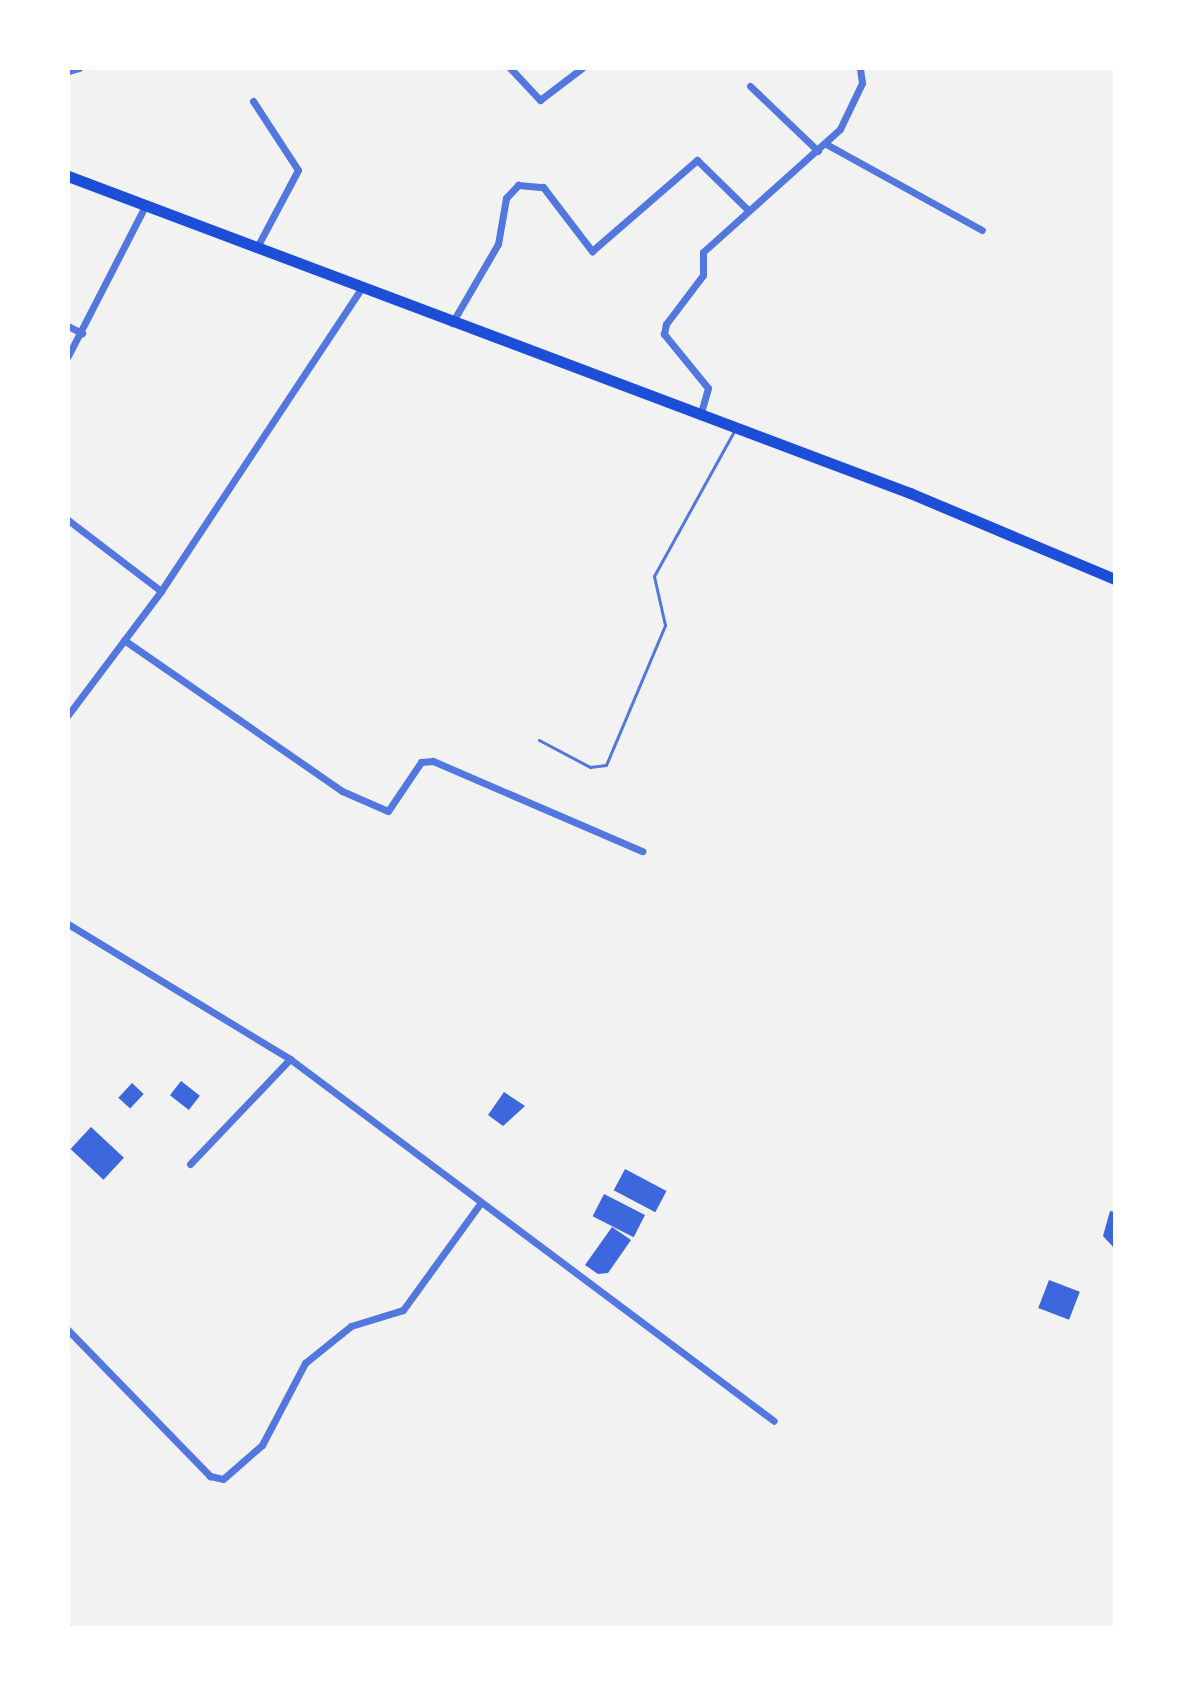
<!DOCTYPE html>
<html>
<head>
<meta charset="utf-8">
<style>
	body { margin:0 }
	#map { position:relative; width:1183px; height:1696px; overflow:hidden; background:#f2f2f2; font-family:"Sofia Sans Condensed",sans-serif }
	div>[style] { position:absolute }
	.building>* { inset:0; background:#3d67dc; transform-origin:0 0 }
	.service>* { height:3px; margin:-1.5px; padding:0 1.5px; transform-origin:1.5px; border-radius:1.5px; background:#5277de }
	.minor>* { height:7px; margin:-3.5px; padding:0 3.5px; transform-origin:3.5px; border-radius:3.5px; background:#5277de }
	.primary>* { height:11px; margin:-5.5px; padding:0 5.5px; transform-origin:5.5px; border-radius:5.5px; background:#1d4ed8 }
	span { translate:-50% -50%; white-space:nowrap; text-align:center; line-height:1.15; -webkit-text-stroke:8px #fff; paint-order:stroke }
	.frame { position:absolute; inset:0; border:70px solid #fff; pointer-events:none }
</style>
</head>
<body>
<div id="map">
	<div class="building">
		<i style="left:181px;top:1081px;width:24px;height:18px;rotate:38deg"></i>
		<i style="left:132px;top:1083px;width:16px;height:20px;rotate:43deg"></i>
		<i style="clip-path:polygon(504px 1092px,525px 1106px,503px 1126px,488px 1115px)"></i>
		<i style="left:91px;top:1127px;width:45px;height:30px;rotate:43deg"></i>
		<i style="left:625px;top:1169px;width:47px;height:24px;rotate:28deg"></i>
		<i style="left:604px;top:1194px;width:46px;height:25px;rotate:27deg"></i>
		<i style="clip-path:polygon(1110px 1211px,1115px 1212px,1115px 1249px,1103px 1236px)"></i>
		<i style="clip-path:polygon(612px 1227px,631px 1240px,608px 1273px,598px 1274px,585px 1265px)"></i>
		<i style="left:1049px;top:1280px;width:33px;height:30px;rotate:21deg"></i>
	</div>
	<div class="service">
		<i style="left:539px;top:740px;width:58px;rotate:27.9deg"></i>
		<i style="left:590px;top:767px;width:16px;rotate:-7deg"></i>
		<i style="left:606px;top:765px;width:152px;rotate:-67.1deg"></i>
		<i style="left:665px;top:625px;width:50px;rotate:-102.7deg"></i>
		<i style="left:654px;top:576px;width:168px;rotate:-61.1deg"></i>
	</div>
	<div class="minor">
		<i style="left:510px;top:68px;width:44px;rotate:46.8deg"></i>
		<i style="left:540px;top:100px;width:53px;rotate:-37.3deg"></i>
		<i style="left:68px;top:71px;width:11px;rotate:-15deg"></i>
		<i style="left:750px;top:86px;width:94px;rotate:43.7deg"></i>
		<i style="left:253px;top:101px;width:82px;rotate:56.9deg"></i>
		<i style="left:298px;top:170px;width:89px;rotate:118deg"></i>
		<i style="left:826px;top:144px;width:178px;rotate:28.9deg"></i>
		<i style="left:452px;top:323px;width:91px;rotate:-59.8deg"></i>
		<i style="left:498px;top:244px;width:47px;rotate:-80.1deg"></i>
		<i style="left:506px;top:198px;width:18px;rotate:-47deg"></i>
		<i style="left:518px;top:185px;width:25px;rotate:5deg"></i>
		<i style="left:543px;top:187px;width:81px;rotate:52.6deg"></i>
		<i style="left:592px;top:251px;width:139px;rotate:-40.9deg"></i>
		<i style="left:697px;top:160px;width:70px;rotate:44.4deg"></i>
		<i style="left:68px;top:326px;width:16px;rotate:27deg"></i>
		<i style="left:68px;top:356px;width:169px;rotate:-62.8deg"></i>
		<i style="left:700px;top:416px;width:29px;rotate:-74deg"></i>
		<i style="left:708px;top:388px;width:70px;rotate:-129.2deg"></i>
		<i style="left:664px;top:334px;width:10px;rotate:-79deg"></i>
		<i style="left:666px;top:324px;width:61px;rotate:-52.9deg"></i>
		<i style="left:703px;top:275px;width:23px;rotate:-90deg"></i>
		<i style="left:703px;top:252px;width:184px;rotate:-41.9deg"></i>
		<i style="left:840px;top:129px;width:51px;rotate:-64.4deg"></i>
		<i style="left:862px;top:83px;width:15px;rotate:-98deg"></i>
		<i style="left:68px;top:520px;width:117px;rotate:37.4deg"></i>
		<i style="left:124px;top:640px;width:265px;rotate:34.7deg"></i>
		<i style="left:342px;top:791px;width:50px;rotate:23.5deg"></i>
		<i style="left:388px;top:811px;width:59px;rotate:-56deg"></i>
		<i style="left:421px;top:762px;width:12px;rotate:-5deg"></i>
		<i style="left:433px;top:761px;width:228px;rotate:23.3deg"></i>
		<i style="left:68px;top:715px;width:155px;rotate:-53.1deg"></i>
		<i style="left:161px;top:591px;width:361px;rotate:-56.5deg"></i>
		<i style="left:68px;top:924px;width:260px;rotate:31.3deg"></i>
		<i style="left:290px;top:1059px;width:604px;rotate:36.79deg"></i>
		<i style="left:190px;top:1164px;width:145px;rotate:-46.4deg"></i>
		<i style="left:68px;top:1330px;width:204px;rotate:45.8deg"></i>
		<i style="left:210px;top:1476px;width:13px;rotate:13deg"></i>
		<i style="left:223px;top:1479px;width:52px;rotate:-41.1deg"></i>
		<i style="left:262px;top:1445px;width:93px;rotate:-62.3deg"></i>
		<i style="left:305px;top:1363px;width:59px;rotate:-38.8deg"></i>
		<i style="left:351px;top:1326px;width:54px;rotate:-17.1deg"></i>
		<i style="left:403px;top:1310px;width:130px;rotate:-54.1deg"></i>
	</div>
	<div class="primary">
		<i style="left:68px;top:176px;width:900px;rotate:20.63deg"></i>
		<i style="left:910px;top:493px;width:222px;rotate:22.8deg"></i>
	</div>
	<div class="frame"></div>
</div>
</body>
</html>
